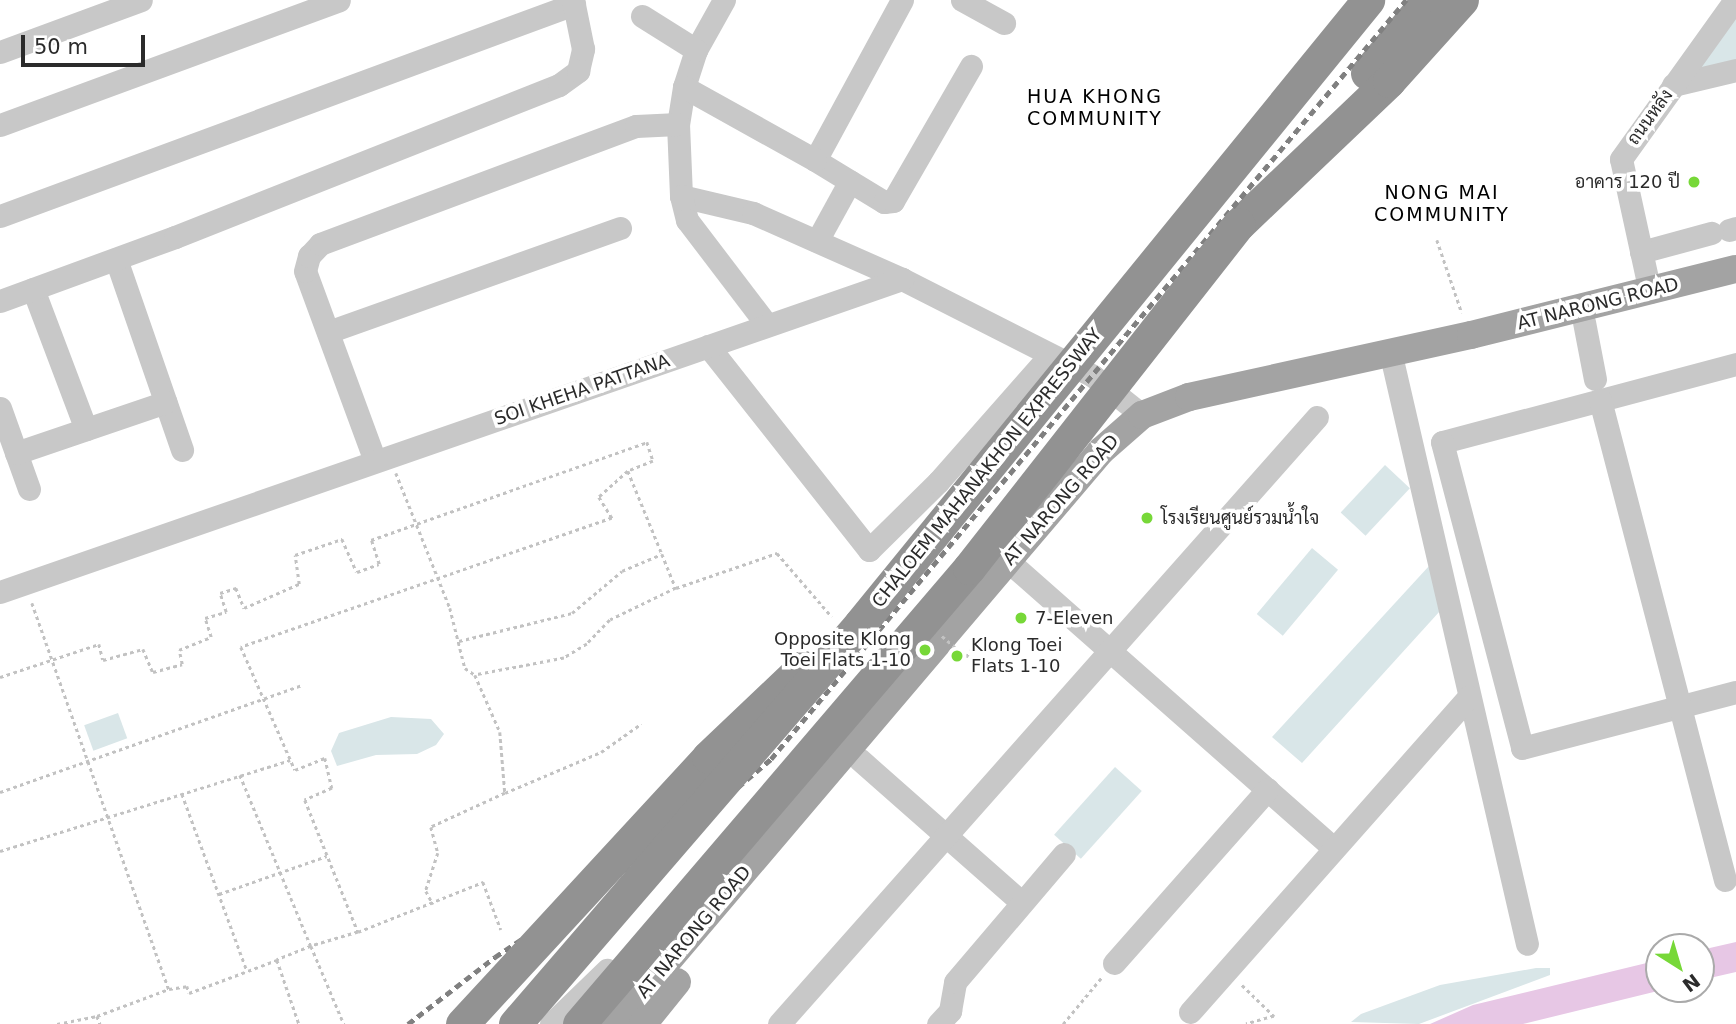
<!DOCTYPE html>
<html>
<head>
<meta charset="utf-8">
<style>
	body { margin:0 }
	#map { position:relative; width:1736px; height:1024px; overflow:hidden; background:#fff; font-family:"DejaVu Sans",Sarabun,sans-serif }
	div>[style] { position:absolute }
	.green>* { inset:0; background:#d9e6e8; transform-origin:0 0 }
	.water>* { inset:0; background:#e7c7e5 }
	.path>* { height:2.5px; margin-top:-1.25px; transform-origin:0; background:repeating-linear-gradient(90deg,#c2c2c2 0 3.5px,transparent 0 7px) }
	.minor>* { height:23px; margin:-11.5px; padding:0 11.5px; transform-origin:11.5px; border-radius:11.5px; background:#c8c8c8 }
	.major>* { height:28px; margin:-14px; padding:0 14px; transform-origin:14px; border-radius:14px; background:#a3a3a3 }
	.highway>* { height:33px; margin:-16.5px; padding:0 16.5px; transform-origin:16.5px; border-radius:16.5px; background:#929292 }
	.rail>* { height:5px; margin-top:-2.5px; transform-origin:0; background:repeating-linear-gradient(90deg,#808080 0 7px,transparent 0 12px) }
	.path-bridge>* { height:2.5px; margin-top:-1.25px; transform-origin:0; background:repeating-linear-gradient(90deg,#c2c2c2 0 3.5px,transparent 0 7px) }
	.highway-bridge>* { height:33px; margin:-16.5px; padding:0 16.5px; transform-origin:16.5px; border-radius:16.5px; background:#929292 }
	.dots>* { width:19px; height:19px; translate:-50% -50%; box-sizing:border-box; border:4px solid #fff; border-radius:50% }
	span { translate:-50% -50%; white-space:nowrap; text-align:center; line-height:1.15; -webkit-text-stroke:7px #fff; paint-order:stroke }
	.street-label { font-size:18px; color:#2b2b2b }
	.poi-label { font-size:18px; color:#2b2b2b }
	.right { translate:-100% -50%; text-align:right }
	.left { translate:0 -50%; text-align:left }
	.neighbourhood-label { font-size:19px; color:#000; letter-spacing:2px }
	.north { position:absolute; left:1645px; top:933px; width:70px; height:70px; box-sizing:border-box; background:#fff; border:2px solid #aaa; border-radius:50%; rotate:143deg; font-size:19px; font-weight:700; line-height:28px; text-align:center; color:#2b2b2b }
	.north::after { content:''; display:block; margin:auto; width:24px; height:32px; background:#77d838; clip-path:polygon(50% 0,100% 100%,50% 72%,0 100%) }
	.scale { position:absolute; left:21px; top:35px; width:124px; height:32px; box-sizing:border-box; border:4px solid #2b2b2b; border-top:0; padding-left:9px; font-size:21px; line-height:24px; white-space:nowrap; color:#2b2b2b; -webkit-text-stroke:5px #fff; paint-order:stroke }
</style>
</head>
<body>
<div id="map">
	<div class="green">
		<i style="clip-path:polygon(1736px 8px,1736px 66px,1701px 69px,1699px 62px)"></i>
		<i style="left:1385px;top:465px;width:34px;height:65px;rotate:43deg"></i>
		<i style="left:1312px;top:548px;width:34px;height:86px;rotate:40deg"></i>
		<i style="clip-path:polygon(1429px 566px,1440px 611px,1302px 763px,1272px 737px)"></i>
		<i style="left:118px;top:713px;width:27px;height:36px;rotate:70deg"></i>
		<i style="clip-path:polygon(391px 717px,431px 719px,444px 734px,436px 745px,417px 754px,376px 755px,337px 766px,331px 751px,339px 733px)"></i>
		<i style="left:1115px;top:767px;width:36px;height:91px;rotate:42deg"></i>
		<i style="clip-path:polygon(1536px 968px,1550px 968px,1550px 975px,1419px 1024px,1351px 1022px,1361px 1014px,1440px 985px)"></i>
	</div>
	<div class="water">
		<i style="clip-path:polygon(1736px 942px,1736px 972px,1701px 980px,1701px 950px)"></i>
		<i style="clip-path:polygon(1659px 960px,1659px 989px,1666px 989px,1523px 1024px,1430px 1024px,1473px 1005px)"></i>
	</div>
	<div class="path">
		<i style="left:1437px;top:240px;width:77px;rotate:71.1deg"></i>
		<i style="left:628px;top:471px;width:90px;rotate:67.7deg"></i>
		<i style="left:396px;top:473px;width:145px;rotate:68.2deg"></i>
		<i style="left:450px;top:608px;width:62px;rotate:76deg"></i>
		<i style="left:465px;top:668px;width:12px;rotate:35deg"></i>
		<i style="left:475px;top:675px;width:62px;rotate:66.3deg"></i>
		<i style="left:500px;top:732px;width:61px;rotate:85.3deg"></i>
		<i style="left:505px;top:793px;width:81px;rotate:155.3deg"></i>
		<i style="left:431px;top:827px;width:27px;rotate:75deg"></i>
		<i style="left:438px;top:853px;width:40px;rotate:108deg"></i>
		<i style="left:426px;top:891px;width:15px;rotate:62deg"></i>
		<i style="left:676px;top:588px;width:107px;rotate:-19.1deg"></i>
		<i style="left:777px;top:553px;width:84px;rotate:49.3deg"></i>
		<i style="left:32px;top:603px;width:410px;rotate:70.5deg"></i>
		<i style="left:459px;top:641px;width:116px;rotate:-13.9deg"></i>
		<i style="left:572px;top:613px;width:65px;rotate:-40deg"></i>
		<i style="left:622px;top:571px;width:43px;rotate:-23deg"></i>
		<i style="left:662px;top:554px;width:37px;rotate:68deg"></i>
		<i style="left:676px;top:588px;width:73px;rotate:154.1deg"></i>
		<i style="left:610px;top:620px;width:33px;rotate:134deg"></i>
		<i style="left:587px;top:644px;width:27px;rotate:149deg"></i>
		<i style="left:564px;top:658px;width:91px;rotate:169.2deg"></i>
		<i style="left:966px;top:657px;width:14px;rotate:-56deg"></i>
		<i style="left:0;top:677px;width:104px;rotate:-18.4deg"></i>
		<i style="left:99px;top:644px;width:16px;rotate:76deg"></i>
		<i style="left:103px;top:660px;width:41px;rotate:-15.4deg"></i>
		<i style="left:143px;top:649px;width:25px;rotate:67deg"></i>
		<i style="left:153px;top:672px;width:30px;rotate:-15deg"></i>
		<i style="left:182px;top:664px;width:14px;rotate:-102deg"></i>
		<i style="left:179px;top:650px;width:35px;rotate:-22deg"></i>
		<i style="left:211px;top:637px;width:20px;rotate:-108deg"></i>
		<i style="left:205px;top:618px;width:22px;rotate:-16deg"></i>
		<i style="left:226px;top:612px;width:20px;rotate:-108deg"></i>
		<i style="left:220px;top:593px;width:17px;rotate:-17deg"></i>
		<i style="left:236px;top:588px;width:22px;rotate:68deg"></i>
		<i style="left:244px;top:608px;width:60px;rotate:-23.6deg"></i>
		<i style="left:299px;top:584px;width:29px;rotate:-98deg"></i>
		<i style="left:295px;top:555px;width:50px;rotate:-18.8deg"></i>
		<i style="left:342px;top:539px;width:36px;rotate:66deg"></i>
		<i style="left:357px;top:572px;width:23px;rotate:-20deg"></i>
		<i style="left:379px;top:564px;width:25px;rotate:-108deg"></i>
		<i style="left:371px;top:540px;width:293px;rotate:-19.5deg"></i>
		<i style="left:647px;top:442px;width:20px;rotate:72deg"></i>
		<i style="left:653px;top:461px;width:27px;rotate:158deg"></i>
		<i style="left:628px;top:471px;width:39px;rotate:138deg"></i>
		<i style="left:599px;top:497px;width:25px;rotate:58deg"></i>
		<i style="left:612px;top:518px;width:393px;rotate:160.8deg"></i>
		<i style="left:241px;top:647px;width:134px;rotate:66.3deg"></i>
		<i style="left:295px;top:770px;width:32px;rotate:-22deg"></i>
		<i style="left:325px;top:758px;width:31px;rotate:77deg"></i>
		<i style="left:332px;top:788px;width:30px;rotate:156deg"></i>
		<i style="left:305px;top:800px;width:142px;rotate:68.1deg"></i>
		<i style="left:358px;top:932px;width:49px;rotate:163.4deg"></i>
		<i style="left:311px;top:946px;width:85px;rotate:67.1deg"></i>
		<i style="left:240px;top:775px;width:185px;rotate:67.5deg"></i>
		<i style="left:311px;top:946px;width:37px;rotate:158deg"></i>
		<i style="left:277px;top:960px;width:68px;rotate:71deg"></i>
		<i style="left:0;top:792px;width:320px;rotate:-19.5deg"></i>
		<i style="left:505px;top:793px;width:104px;rotate:-23.1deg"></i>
		<i style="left:601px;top:752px;width:49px;rotate:-35deg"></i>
		<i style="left:182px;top:794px;width:189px;rotate:69.8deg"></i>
		<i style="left:0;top:851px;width:304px;rotate:-17.4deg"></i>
		<i style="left:219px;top:894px;width:114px;rotate:-19.4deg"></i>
		<i style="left:358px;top:932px;width:135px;rotate:-21.8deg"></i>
		<i style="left:483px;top:882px;width:51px;rotate:69.4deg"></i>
		<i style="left:1242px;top:985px;width:45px;rotate:44.1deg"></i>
		<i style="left:1274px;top:1016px;width:29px;rotate:164deg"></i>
		<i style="left:97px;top:1016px;width:77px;rotate:-20.6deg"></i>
		<i style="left:169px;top:989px;width:18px;rotate:-9deg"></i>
		<i style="left:187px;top:986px;width:7px;rotate:74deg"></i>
		<i style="left:189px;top:993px;width:94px;rotate:-20.6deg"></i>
		<i style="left:57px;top:1024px;width:41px;rotate:-11.3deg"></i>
		<i style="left:97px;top:1016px;width:9px;rotate:69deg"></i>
		<i style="left:1063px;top:1024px;width:60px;rotate:-50.4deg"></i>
	</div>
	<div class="minor">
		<i style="left:724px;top:0;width:57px;rotate:119.2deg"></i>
		<i style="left:696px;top:50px;width:39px;rotate:108deg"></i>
		<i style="left:684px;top:87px;width:37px;rotate:99deg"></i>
		<i style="left:678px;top:124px;width:72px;rotate:87.6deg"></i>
		<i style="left:681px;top:196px;width:74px;rotate:13.3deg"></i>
		<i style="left:753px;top:213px;width:163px;rotate:23.9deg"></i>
		<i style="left:902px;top:279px;width:214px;rotate:26.9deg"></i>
		<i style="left:1093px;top:376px;width:63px;rotate:38.5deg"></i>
		<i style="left:902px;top:0;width:182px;rotate:118.5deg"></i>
		<i style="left:815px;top:160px;width:81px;rotate:31.3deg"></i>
		<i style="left:884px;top:202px;width:9px;rotate:-6deg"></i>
		<i style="left:893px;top:201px;width:156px;rotate:-60deg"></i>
		<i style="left:962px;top:0;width:48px;rotate:28.7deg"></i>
		<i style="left:642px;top:16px;width:64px;rotate:32.2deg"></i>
		<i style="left:0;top:52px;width:150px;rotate:-20.2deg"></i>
		<i style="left:1673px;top:85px;width:65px;rotate:-13.4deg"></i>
		<i style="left:684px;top:87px;width:150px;rotate:29.1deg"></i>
		<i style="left:0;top:125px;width:361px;rotate:-20.2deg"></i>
		<i style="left:681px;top:196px;width:25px;rotate:76deg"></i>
		<i style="left:687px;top:220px;width:132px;rotate:52.7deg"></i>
		<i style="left:0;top:216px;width:612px;rotate:-20.27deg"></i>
		<i style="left:1729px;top:230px;width:7px;rotate:-16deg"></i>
		<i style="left:817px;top:241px;width:68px;rotate:-61.2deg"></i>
		<i style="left:1641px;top:252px;width:73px;rotate:-15.2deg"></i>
		<i style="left:116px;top:259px;width:202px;rotate:70.9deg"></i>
		<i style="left:33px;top:289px;width:150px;rotate:69.3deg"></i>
		<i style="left:1650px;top:292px;width:136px;rotate:-102.3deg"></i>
		<i style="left:1621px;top:159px;width:196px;rotate:-54.4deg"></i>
		<i style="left:0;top:301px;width:186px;rotate:-20.1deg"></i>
		<i style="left:175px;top:237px;width:413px;rotate:-21.6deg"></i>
		<i style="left:559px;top:85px;width:24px;rotate:-36deg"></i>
		<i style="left:578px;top:71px;width:23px;rotate:-77deg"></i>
		<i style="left:583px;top:49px;width:50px;rotate:-101.5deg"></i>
		<i style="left:1584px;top:322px;width:58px;rotate:79.1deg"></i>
		<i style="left:328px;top:332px;width:310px;rotate:-19.6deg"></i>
		<i style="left:708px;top:346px;width:260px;rotate:51.7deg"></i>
		<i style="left:869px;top:550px;width:97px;rotate:-44.6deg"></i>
		<i style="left:938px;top:482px;width:169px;rotate:-48.6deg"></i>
		<i style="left:1393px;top:364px;width:595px;rotate:76.99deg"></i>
		<i style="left:1736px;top:364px;width:304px;rotate:165.1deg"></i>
		<i style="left:1442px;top:442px;width:316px;rotate:75.3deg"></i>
		<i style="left:1522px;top:748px;width:221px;rotate:-14.7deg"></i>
		<i style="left:1600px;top:400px;width:496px;rotate:75.4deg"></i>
		<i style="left:0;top:408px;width:86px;rotate:70.3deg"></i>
		<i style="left:16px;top:453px;width:158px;rotate:-18.8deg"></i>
		<i style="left:375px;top:461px;width:202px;rotate:-110.2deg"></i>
		<i style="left:305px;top:271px;width:16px;rotate:-75deg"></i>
		<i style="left:309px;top:256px;width:16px;rotate:-47deg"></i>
		<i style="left:320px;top:244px;width:337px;rotate:-20.5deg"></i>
		<i style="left:636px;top:126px;width:42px;rotate:-2.7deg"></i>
		<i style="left:1017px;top:569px;width:422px;rotate:41.4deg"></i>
		<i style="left:0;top:592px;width:955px;rotate:-19.14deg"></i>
		<i style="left:859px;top:759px;width:216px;rotate:41.4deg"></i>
		<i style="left:1114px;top:963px;width:232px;rotate:-48.5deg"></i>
		<i style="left:1190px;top:1012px;width:421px;rotate:-48.5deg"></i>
		<i style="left:551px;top:1024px;width:78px;rotate:-44deg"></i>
		<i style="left:779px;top:1024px;width:811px;rotate:-48.45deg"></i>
		<i style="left:938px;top:1024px;width:18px;rotate:-47deg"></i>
		<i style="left:950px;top:1011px;width:29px;rotate:-80deg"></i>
		<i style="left:955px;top:982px;width:168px;rotate:-49.6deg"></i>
	</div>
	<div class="major">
		<i style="left:614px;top:1024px;width:752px;rotate:-49.64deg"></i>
		<i style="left:1101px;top:451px;width:55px;rotate:-41.3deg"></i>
		<i style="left:1142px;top:415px;width:50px;rotate:-21deg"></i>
		<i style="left:1189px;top:397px;width:289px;rotate:-12.4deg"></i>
		<i style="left:1471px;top:335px;width:273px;rotate:-14deg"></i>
		<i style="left:643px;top:1024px;width:54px;rotate:-51deg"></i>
	</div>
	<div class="highway">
		<i style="left:1367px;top:73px;width:95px;rotate:-50.1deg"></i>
		<i style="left:1239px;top:224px;width:207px;rotate:-43.6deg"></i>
		<i style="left:1389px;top:81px;width:109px;rotate:-48deg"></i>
	</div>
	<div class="rail">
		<i style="left:408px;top:1024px;width:110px;rotate:-37.6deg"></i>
		<i style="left:495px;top:957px;width:237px;rotate:-33.6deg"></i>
		<i style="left:692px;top:826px;width:104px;rotate:-40.3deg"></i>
		<i style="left:771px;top:759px;width:990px;rotate:-50.08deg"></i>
	</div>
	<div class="path-bridge">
		<i style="left:942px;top:636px;width:32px;rotate:41deg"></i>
	</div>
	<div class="highway-bridge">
		<i style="left:462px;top:1024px;width:363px;rotate:-47.3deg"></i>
		<i style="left:708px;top:757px;width:131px;rotate:-43.5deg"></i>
		<i style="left:515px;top:1024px;width:528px;rotate:-49.22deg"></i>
		<i style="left:860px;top:624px;width:805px;rotate:-50.85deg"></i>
		<i style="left:579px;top:1024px;width:600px;rotate:-49.46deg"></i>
		<i style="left:969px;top:568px;width:437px;rotate:-51.9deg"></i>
	</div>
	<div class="dots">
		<i style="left:1694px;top:182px;background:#77d838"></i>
		<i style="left:1147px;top:518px;background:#77d838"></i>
		<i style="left:1021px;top:618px;background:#77d838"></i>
		<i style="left:925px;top:650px;background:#77d838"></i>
		<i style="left:957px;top:656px;background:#77d838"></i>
	</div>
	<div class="street-label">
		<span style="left:1650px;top:117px;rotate:-54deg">ถนนหลัง</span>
		<span style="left:1598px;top:304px;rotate:-14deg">AT NARONG ROAD</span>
		<span style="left:582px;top:390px;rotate:-19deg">SOI KHEHA PATTANA</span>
		<span style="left:987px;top:468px;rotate:-51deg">CHALOEM MAHANAKHON EXPRESSWAY</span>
		<span style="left:1061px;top:500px;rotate:-49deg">AT NARONG ROAD</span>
		<span style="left:694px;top:932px;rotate:-50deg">AT NARONG ROAD</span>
	</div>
	<div class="poi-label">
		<span class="right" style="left:1680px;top:182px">อาคาร 120 ปี</span>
		<span class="left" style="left:1161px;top:518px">โรงเรียนศูนย์รวมน้ำใจ</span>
		<span class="left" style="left:1035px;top:618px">7-Eleven</span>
		<span class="right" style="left:911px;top:650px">Opposite Klong<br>Toei Flats 1-10</span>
		<span class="left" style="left:971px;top:656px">Klong Toei<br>Flats 1-10</span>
	</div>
	<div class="neighbourhood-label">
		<span style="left:1095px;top:108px">HUA KHONG<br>COMMUNITY</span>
		<span style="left:1442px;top:204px">NONG MAI<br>COMMUNITY</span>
	</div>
	<div class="north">N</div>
	<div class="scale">50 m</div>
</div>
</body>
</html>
